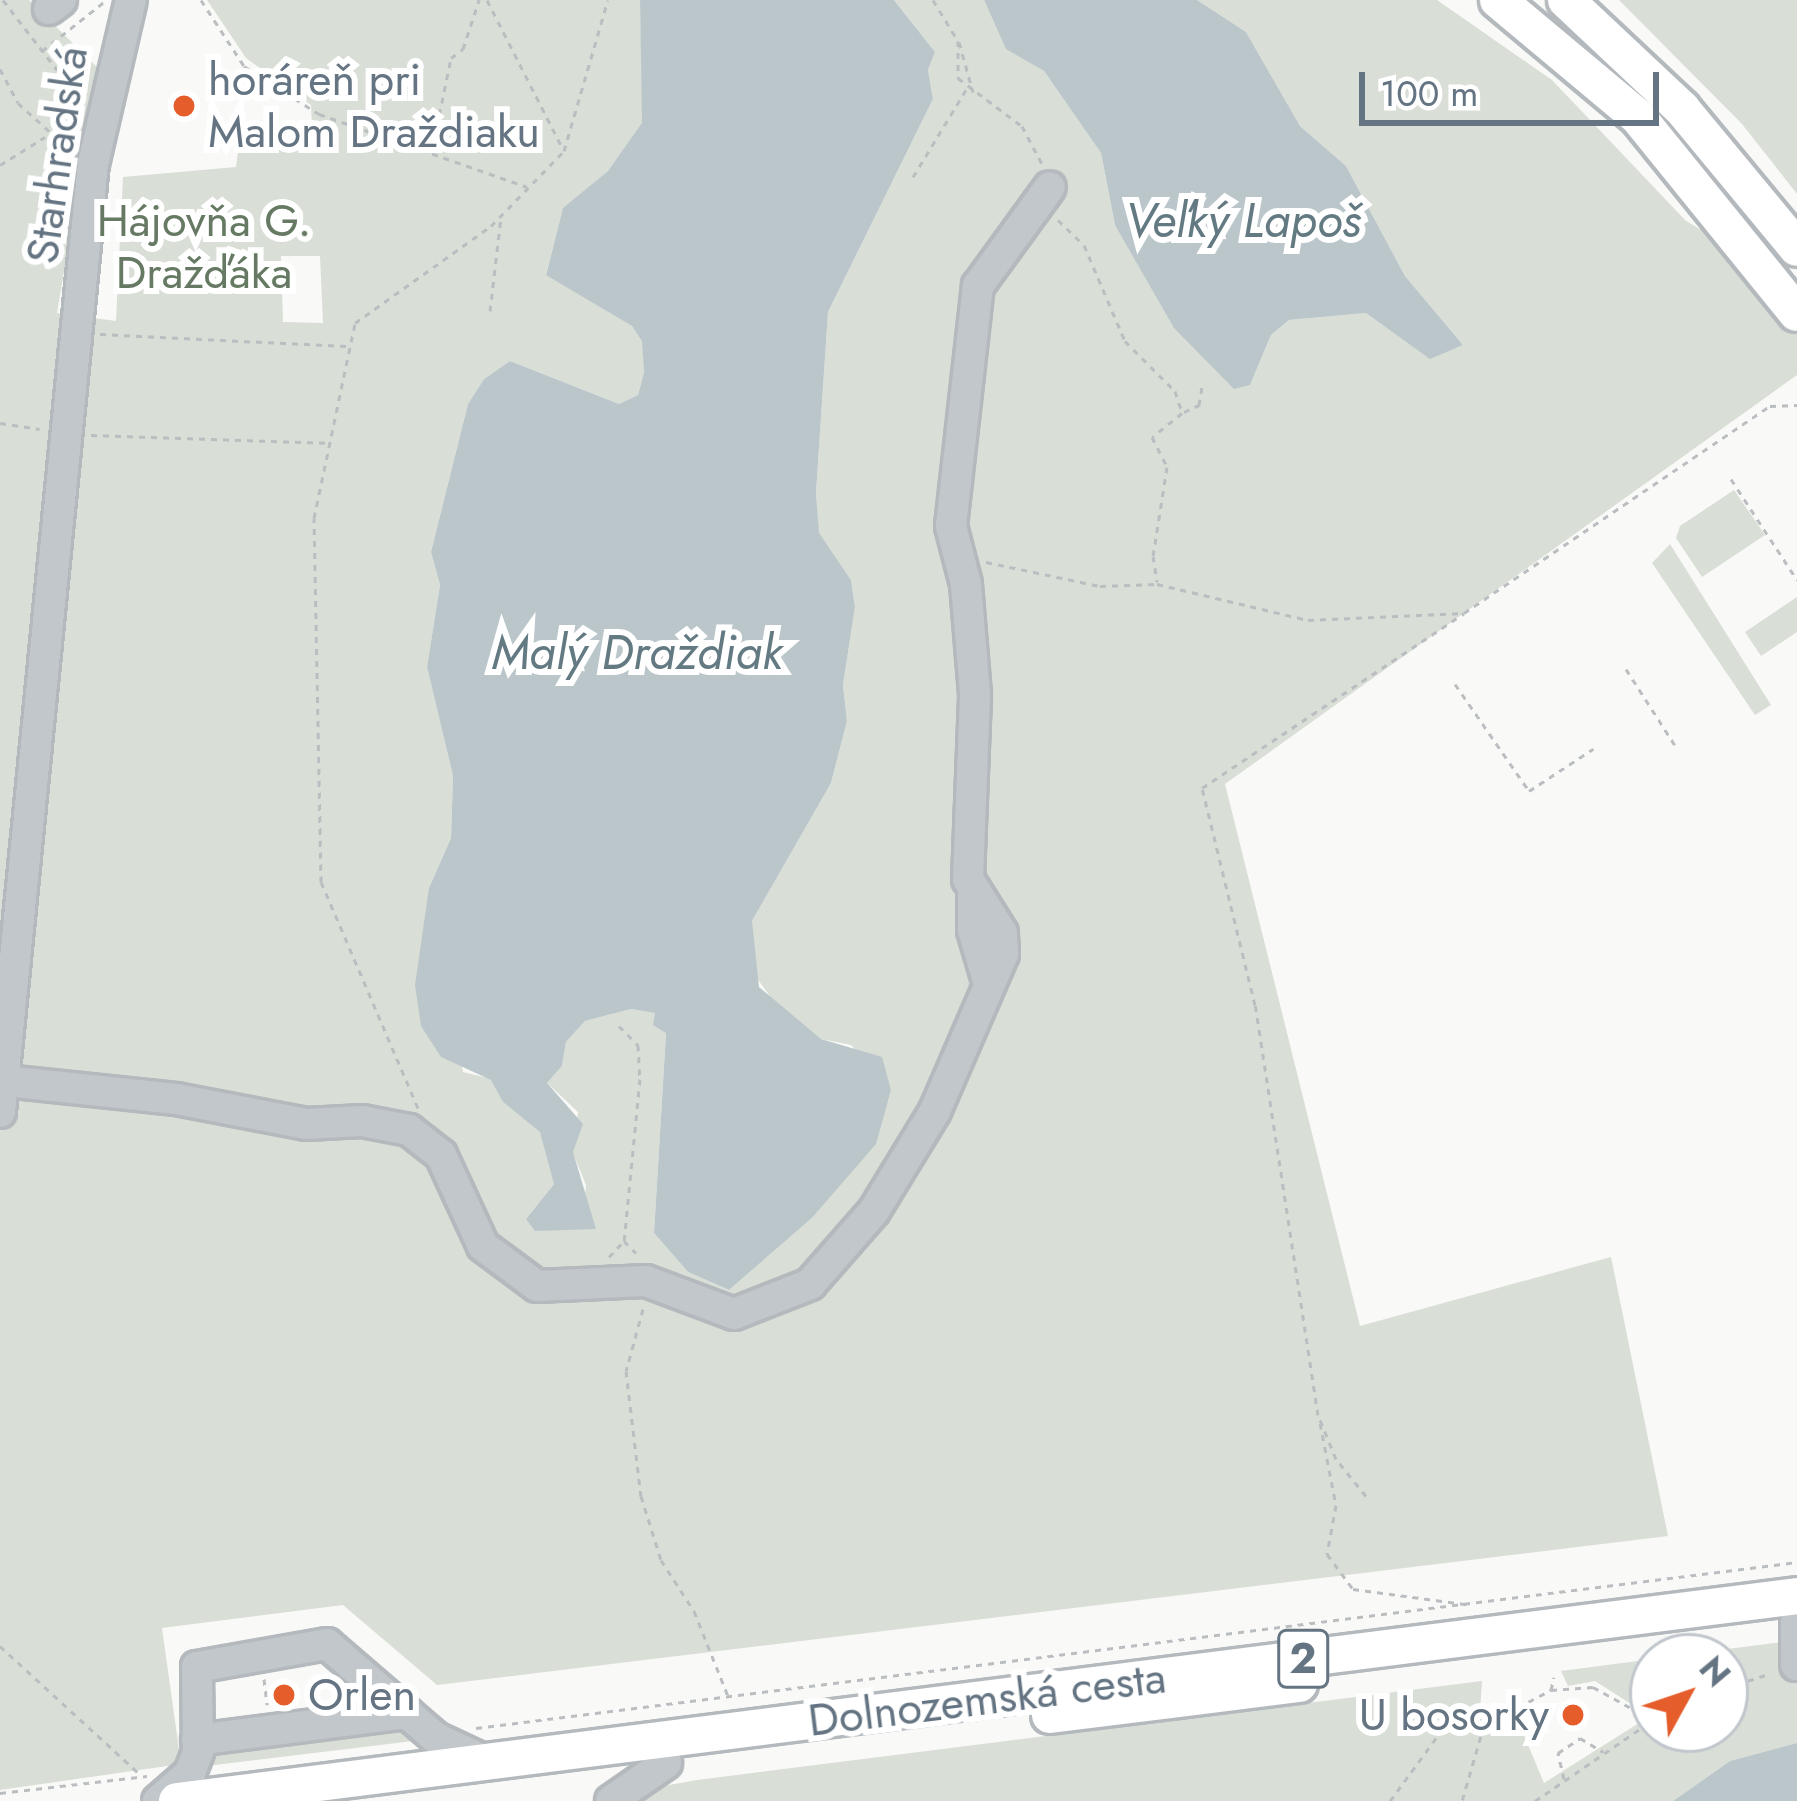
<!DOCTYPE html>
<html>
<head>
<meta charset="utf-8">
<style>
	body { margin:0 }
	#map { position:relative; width:1797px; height:1801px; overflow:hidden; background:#f9f9f7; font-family:Jost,sans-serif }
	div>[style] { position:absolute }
	.green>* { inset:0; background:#d9ded6 }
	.water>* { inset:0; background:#bbc6cb }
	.path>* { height:3px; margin-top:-1.5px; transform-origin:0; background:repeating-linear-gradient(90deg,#babec1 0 6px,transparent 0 12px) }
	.roads { filter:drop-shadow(3px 0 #b4b9bd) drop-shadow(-3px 0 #b4b9bd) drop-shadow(0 3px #b4b9bd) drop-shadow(0 -3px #b4b9bd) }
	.minor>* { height:30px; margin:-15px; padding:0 15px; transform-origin:15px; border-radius:15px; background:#c2c7cb }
	.major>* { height:36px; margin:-18px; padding:0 18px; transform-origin:18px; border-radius:18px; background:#fff }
	.dots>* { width:33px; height:33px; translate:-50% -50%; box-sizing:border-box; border:6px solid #fff; border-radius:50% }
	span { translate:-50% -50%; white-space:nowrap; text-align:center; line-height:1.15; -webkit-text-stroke:12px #fff; paint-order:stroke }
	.shield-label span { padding:3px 9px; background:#fff; border:3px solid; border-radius:9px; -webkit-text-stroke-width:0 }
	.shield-label { font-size:42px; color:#647482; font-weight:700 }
	.poi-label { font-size:45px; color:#647482 }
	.left { translate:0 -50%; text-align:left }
	.right { translate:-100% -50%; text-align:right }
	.street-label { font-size:45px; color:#647482 }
	.park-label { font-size:45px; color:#667a63 }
	.water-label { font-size:48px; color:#647a83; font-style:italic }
	.north { position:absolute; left:1629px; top:1633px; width:120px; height:120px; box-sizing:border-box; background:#fff; border:3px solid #c1c7cd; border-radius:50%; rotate:50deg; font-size:33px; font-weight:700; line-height:48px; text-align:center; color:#647482 }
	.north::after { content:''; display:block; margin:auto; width:42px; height:54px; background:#e55d2b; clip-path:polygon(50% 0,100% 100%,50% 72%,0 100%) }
	.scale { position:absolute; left:1359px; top:72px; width:300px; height:54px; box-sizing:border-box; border:6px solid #647482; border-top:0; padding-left:15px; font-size:36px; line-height:42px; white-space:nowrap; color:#647482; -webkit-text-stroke:9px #fff; paint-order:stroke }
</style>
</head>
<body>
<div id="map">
	<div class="green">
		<i style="clip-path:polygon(evenodd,0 0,29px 0,98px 68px,57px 313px,116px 321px,123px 177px,236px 167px,238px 152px,313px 147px,311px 105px,246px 58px,207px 0,640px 0,643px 124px,608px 171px,563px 209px,546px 274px,632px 326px,643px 341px,644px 372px,638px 395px,619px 404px,510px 361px,484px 379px,468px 404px,431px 552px,440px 585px,427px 667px,453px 776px,451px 838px,429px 888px,463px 1072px,492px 1079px,503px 1102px,540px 1131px,553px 1159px,554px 1184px,526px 1219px,584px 1205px,586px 1185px,572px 1151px,578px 1112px,547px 1083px,562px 1066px,566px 1042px,585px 1021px,631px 1009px,656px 1013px,666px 1033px,654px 1233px,688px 1272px,729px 1290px,812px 1218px,875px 1144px,891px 1089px,851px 1045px,821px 1039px,779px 1009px,751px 970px,752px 921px,831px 783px,847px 721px,843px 685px,855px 607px,851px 580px,818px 533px,816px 493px,828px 312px,933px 99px,928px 70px,935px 52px,894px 0,984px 0,1006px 48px,1044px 71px,1101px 153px,1115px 225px,1250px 385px,1271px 335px,1289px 320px,1366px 313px,1430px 358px,1463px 345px,1405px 276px,1346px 166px,1300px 126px,1246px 32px,1197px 0,1437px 0,1552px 80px,1686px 221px,1732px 248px,1797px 335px,1797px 375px,1225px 784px,1360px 1326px,1611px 1257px,1668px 1536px,437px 1685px,343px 1605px,162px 1628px,181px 1764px,0 1790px,0 0,281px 256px,320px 256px,323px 323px,283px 322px,281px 256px)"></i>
		<i style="clip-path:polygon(1619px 0,1797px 0,1797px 194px,1742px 124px)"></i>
		<i style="clip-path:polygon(1734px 490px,1765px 535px,1702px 577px,1676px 538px,1680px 526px)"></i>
		<i style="clip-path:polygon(1670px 544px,1771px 705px,1755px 715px,1652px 563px)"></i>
		<i style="clip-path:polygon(1797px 597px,1797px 632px,1761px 656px,1745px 632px)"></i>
		<i style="clip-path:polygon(1797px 1640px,1797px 1743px,1730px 1761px,1673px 1801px,636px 1801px,652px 1788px,697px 1780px,1482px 1681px,1480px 1712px,1491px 1728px,1516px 1716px,1544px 1783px,1650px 1716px,1595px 1681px,1568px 1686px,1561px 1671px,1653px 1659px,1653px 1729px,1725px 1729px,1725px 1657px,1712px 1651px)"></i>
		<i style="clip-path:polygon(387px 1721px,413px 1741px,207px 1766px,228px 1739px,239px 1751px,358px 1737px,369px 1722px)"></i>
	</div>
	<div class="water">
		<i style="clip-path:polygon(640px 0,894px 0,935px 52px,928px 70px,933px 99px,828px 312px,816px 493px,819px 533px,851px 580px,855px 607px,843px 685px,847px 721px,831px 783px,752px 921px,759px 987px,821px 1039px,882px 1057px,891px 1090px,876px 1144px,812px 1218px,729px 1290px,688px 1272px,654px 1233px,666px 1033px,653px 1025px,655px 1013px,631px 1009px,585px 1021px,566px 1042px,562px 1066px,547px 1083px,583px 1124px,573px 1152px,596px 1229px,535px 1231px,526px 1219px,554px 1184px,540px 1132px,503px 1102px,491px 1080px,441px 1057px,421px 1026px,415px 985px,429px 888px,451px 838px,453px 776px,427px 667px,440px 585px,431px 552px,468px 404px,484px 379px,510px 361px,619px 404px,638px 395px,644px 372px,642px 341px,632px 326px,546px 275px,563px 208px,608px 171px,642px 123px)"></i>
		<i style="clip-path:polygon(984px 0,1197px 0,1246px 32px,1300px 126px,1346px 166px,1405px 276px,1463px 345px,1430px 359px,1366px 313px,1289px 320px,1271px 335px,1250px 385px,1234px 389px,1174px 328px,1115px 225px,1101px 153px,1044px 71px,1006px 49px)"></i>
		<i style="clip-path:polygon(1797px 1743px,1797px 1801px,1673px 1801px,1730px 1761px)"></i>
	</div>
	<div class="path">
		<i style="left:3px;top:0;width:124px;rotate:52.2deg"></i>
		<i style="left:201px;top:0;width:79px;rotate:56.9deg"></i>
		<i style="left:244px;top:66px;width:89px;rotate:32.6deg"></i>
		<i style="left:319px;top:114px;width:220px;rotate:19.3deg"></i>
		<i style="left:487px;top:0;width:167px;rotate:63deg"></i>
		<i style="left:933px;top:0;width:48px;rotate:58.6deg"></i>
		<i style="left:958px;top:41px;width:37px;rotate:90deg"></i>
		<i style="left:958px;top:78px;width:80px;rotate:36.9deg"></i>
		<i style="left:1022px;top:126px;width:43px;rotate:62.2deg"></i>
		<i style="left:959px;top:42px;width:52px;rotate:74.4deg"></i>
		<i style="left:42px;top:51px;width:80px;rotate:-38.4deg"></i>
		<i style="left:0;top:69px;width:38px;rotate:62deg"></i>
		<i style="left:18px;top:103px;width:67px;rotate:42deg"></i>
		<i style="left:432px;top:150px;width:94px;rotate:-78.3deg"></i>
		<i style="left:451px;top:58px;width:15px;rotate:-37deg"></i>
		<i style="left:463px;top:49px;width:52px;rotate:-71.9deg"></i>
		<i style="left:0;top:165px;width:53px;rotate:-31.9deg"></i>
		<i style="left:913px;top:177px;width:102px;rotate:-58.7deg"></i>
		<i style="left:1058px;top:220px;width:36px;rotate:44deg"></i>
		<i style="left:1084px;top:245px;width:104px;rotate:66.9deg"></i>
		<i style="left:1125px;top:341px;width:71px;rotate:45deg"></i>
		<i style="left:1175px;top:391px;width:23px;rotate:72deg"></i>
		<i style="left:1182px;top:413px;width:38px;rotate:141deg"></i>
		<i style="left:1152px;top:437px;width:34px;rotate:63deg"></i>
		<i style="left:1167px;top:467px;width:90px;rotate:98.9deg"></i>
		<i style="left:1153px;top:556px;width:26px;rotate:81deg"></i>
		<i style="left:490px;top:311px;width:95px;rotate:-83.3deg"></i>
		<i style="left:100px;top:334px;width:247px;rotate:2.8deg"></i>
		<i style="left:1184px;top:412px;width:17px;rotate:-25deg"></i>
		<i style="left:1199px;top:405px;width:19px;rotate:-81deg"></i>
		<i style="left:0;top:423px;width:40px;rotate:8.5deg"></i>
		<i style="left:91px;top:435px;width:236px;rotate:1.9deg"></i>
		<i style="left:1731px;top:479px;width:121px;rotate:56.8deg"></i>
		<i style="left:986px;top:562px;width:116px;rotate:11.9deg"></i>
		<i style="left:1100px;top:586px;width:57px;rotate:-2deg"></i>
		<i style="left:1157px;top:584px;width:155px;rotate:13.4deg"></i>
		<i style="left:1308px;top:620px;width:156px;rotate:-2.6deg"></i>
		<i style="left:1464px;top:613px;width:369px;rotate:-34.1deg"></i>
		<i style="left:1770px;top:406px;width:27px;rotate:-2deg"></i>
		<i style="left:1626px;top:669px;width:96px;rotate:57.3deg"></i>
		<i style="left:1455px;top:684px;width:130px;rotate:55.3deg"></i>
		<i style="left:1529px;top:791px;width:77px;rotate:-33.3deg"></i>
		<i style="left:619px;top:1026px;width:27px;rotate:45deg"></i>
		<i style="left:638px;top:1045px;width:34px;rotate:87deg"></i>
		<i style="left:640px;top:1079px;width:163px;rotate:95.6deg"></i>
		<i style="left:624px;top:1241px;width:17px;rotate:45deg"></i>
		<i style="left:418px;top:1108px;width:246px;rotate:-113.2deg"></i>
		<i style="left:321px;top:882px;width:364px;rotate:-91.1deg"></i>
		<i style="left:314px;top:518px;width:199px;rotate:-78.1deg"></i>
		<i style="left:355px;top:323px;width:167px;rotate:-35.5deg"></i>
		<i style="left:491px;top:226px;width:105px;rotate:-45.8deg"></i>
		<i style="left:564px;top:151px;width:157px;rotate:-73.8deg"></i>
		<i style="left:609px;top:1257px;width:21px;rotate:-47deg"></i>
		<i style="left:643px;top:1309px;width:64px;rotate:105.3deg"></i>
		<i style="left:626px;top:1371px;width:126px;rotate:83.2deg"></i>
		<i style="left:641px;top:1496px;width:67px;rotate:72.6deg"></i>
		<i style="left:661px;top:1560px;width:61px;rotate:57.1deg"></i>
		<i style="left:694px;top:1611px;width:92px;rotate:68.2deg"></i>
		<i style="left:1320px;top:1423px;width:84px;rotate:79deg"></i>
		<i style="left:1336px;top:1505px;width:50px;rotate:100.4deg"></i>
		<i style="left:1327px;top:1554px;width:44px;rotate:53.4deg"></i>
		<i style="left:1353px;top:1589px;width:120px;rotate:7.7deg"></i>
		<i style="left:1366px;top:1496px;width:48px;rotate:-129deg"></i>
		<i style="left:1336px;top:1459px;width:48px;rotate:-112.2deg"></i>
		<i style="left:1318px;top:1415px;width:415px;rotate:-98.7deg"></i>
		<i style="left:1255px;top:1005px;width:223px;rotate:-103.7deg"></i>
		<i style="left:1202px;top:788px;width:315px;rotate:-33.7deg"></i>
		<i style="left:0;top:1646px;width:191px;rotate:42.5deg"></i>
		<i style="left:264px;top:1679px;width:26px;rotate:83deg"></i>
		<i style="left:1725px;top:1688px;width:46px;rotate:-17.7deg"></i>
		<i style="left:1551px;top:1690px;width:42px;rotate:-4.1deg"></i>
		<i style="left:1593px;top:1687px;width:66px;rotate:28.9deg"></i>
		<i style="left:1486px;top:1724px;width:73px;rotate:-27.6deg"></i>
		<i style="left:1551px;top:1690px;width:13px;rotate:-77deg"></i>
		<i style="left:476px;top:1728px;width:1331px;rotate:-7.16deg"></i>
		<i style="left:1564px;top:1779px;width:27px;rotate:-103deg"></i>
		<i style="left:1558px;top:1753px;width:27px;rotate:-34deg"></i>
		<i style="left:1580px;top:1738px;width:27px;rotate:31deg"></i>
		<i style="left:0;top:1793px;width:148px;rotate:-6.6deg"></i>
		<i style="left:1390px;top:1801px;width:102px;rotate:-53.8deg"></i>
		<i style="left:1450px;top:1719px;width:19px;rotate:-18deg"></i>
		<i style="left:1468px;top:1713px;width:20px;rotate:37deg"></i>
		<i style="left:1484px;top:1725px;width:79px;rotate:106.1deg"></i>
		<i style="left:1535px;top:1801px;width:143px;rotate:-34.5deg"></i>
	</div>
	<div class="roads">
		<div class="minor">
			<i style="left:49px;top:9px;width:15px;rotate:-37deg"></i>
			<i style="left:973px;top:895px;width:35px;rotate:90deg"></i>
			<i style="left:973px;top:930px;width:56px;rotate:73.5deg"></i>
			<i style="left:5px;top:1081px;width:172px;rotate:6deg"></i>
			<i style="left:176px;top:1099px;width:133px;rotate:10.8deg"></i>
			<i style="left:307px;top:1124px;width:55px;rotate:-3.1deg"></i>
			<i style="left:362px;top:1121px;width:48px;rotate:10.8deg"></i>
			<i style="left:409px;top:1130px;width:41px;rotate:38deg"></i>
			<i style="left:441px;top:1155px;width:100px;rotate:65.2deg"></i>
			<i style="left:483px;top:1246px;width:67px;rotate:36.5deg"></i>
			<i style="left:537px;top:1286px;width:109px;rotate:-2.6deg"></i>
			<i style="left:646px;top:1281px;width:94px;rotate:20.6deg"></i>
			<i style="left:734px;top:1314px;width:82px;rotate:-21.5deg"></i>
			<i style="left:810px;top:1284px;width:97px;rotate:-48.8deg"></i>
			<i style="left:874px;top:1211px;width:117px;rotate:-58.6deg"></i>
			<i style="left:935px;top:1111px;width:171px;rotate:-66.6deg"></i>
			<i style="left:1003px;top:954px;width:21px;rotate:-93deg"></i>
			<i style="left:1002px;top:933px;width:64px;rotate:-122.2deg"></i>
			<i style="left:968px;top:879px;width:185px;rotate:-87.8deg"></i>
			<i style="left:975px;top:694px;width:110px;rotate:-94.7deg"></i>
			<i style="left:966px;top:584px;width:60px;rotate:-104.5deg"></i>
			<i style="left:951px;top:526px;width:242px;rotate:-83.6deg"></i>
			<i style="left:978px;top:286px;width:122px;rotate:-54deg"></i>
			<i style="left:0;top:1112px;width:953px;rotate:-84.4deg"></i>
			<i style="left:93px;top:164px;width:168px;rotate:-77deg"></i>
			<i style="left:1796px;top:1622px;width:43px;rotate:90deg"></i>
			<i style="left:197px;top:1740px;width:212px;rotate:-7.3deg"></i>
			<i style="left:158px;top:1801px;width:43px;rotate:-41.2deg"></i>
			<i style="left:190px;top:1773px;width:22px;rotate:-69deg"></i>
			<i style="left:198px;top:1752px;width:85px;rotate:-90.7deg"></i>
			<i style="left:197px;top:1667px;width:132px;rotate:-10deg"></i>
			<i style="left:327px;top:1644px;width:144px;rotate:40.8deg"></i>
			<i style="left:436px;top:1738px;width:56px;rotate:25.2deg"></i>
			<i style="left:611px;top:1801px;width:67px;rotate:-34.6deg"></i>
		</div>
		<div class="major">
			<i style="left:1498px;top:0;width:182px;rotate:39.9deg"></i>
			<i style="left:1638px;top:117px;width:252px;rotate:51deg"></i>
			<i style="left:1566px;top:0;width:159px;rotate:43.2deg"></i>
			<i style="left:1682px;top:109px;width:180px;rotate:50.4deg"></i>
			<i style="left:1050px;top:1715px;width:251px;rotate:-7.1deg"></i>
			<i style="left:177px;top:1801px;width:1633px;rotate:-7.21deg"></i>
		</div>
	</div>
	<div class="dots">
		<i style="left:184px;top:106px;background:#e55d2b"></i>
		<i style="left:284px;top:1695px;background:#e55d2b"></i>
		<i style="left:1573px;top:1715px;background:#e55d2b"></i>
	</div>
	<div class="shield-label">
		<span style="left:1303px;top:1659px">2</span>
	</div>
	<div class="poi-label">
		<span class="left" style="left:208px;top:106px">horáreň pri<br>Malom Draždiaku</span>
		<span class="left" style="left:308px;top:1695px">Orlen</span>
		<span class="right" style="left:1549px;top:1715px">U bosorky</span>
	</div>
	<div class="street-label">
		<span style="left:57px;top:155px;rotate:-82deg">Starhradská</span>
		<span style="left:987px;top:1699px;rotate:-7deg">Dolnozemská cesta</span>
	</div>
	<div class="park-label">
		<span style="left:204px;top:247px">Hájovňa G.<br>Dražďáka</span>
	</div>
	<div class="water-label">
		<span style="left:1243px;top:221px">Veľký Lapoš</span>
		<span style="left:637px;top:653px">Malý Draždiak</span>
	</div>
	<div class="north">N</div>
	<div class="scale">100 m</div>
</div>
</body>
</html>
